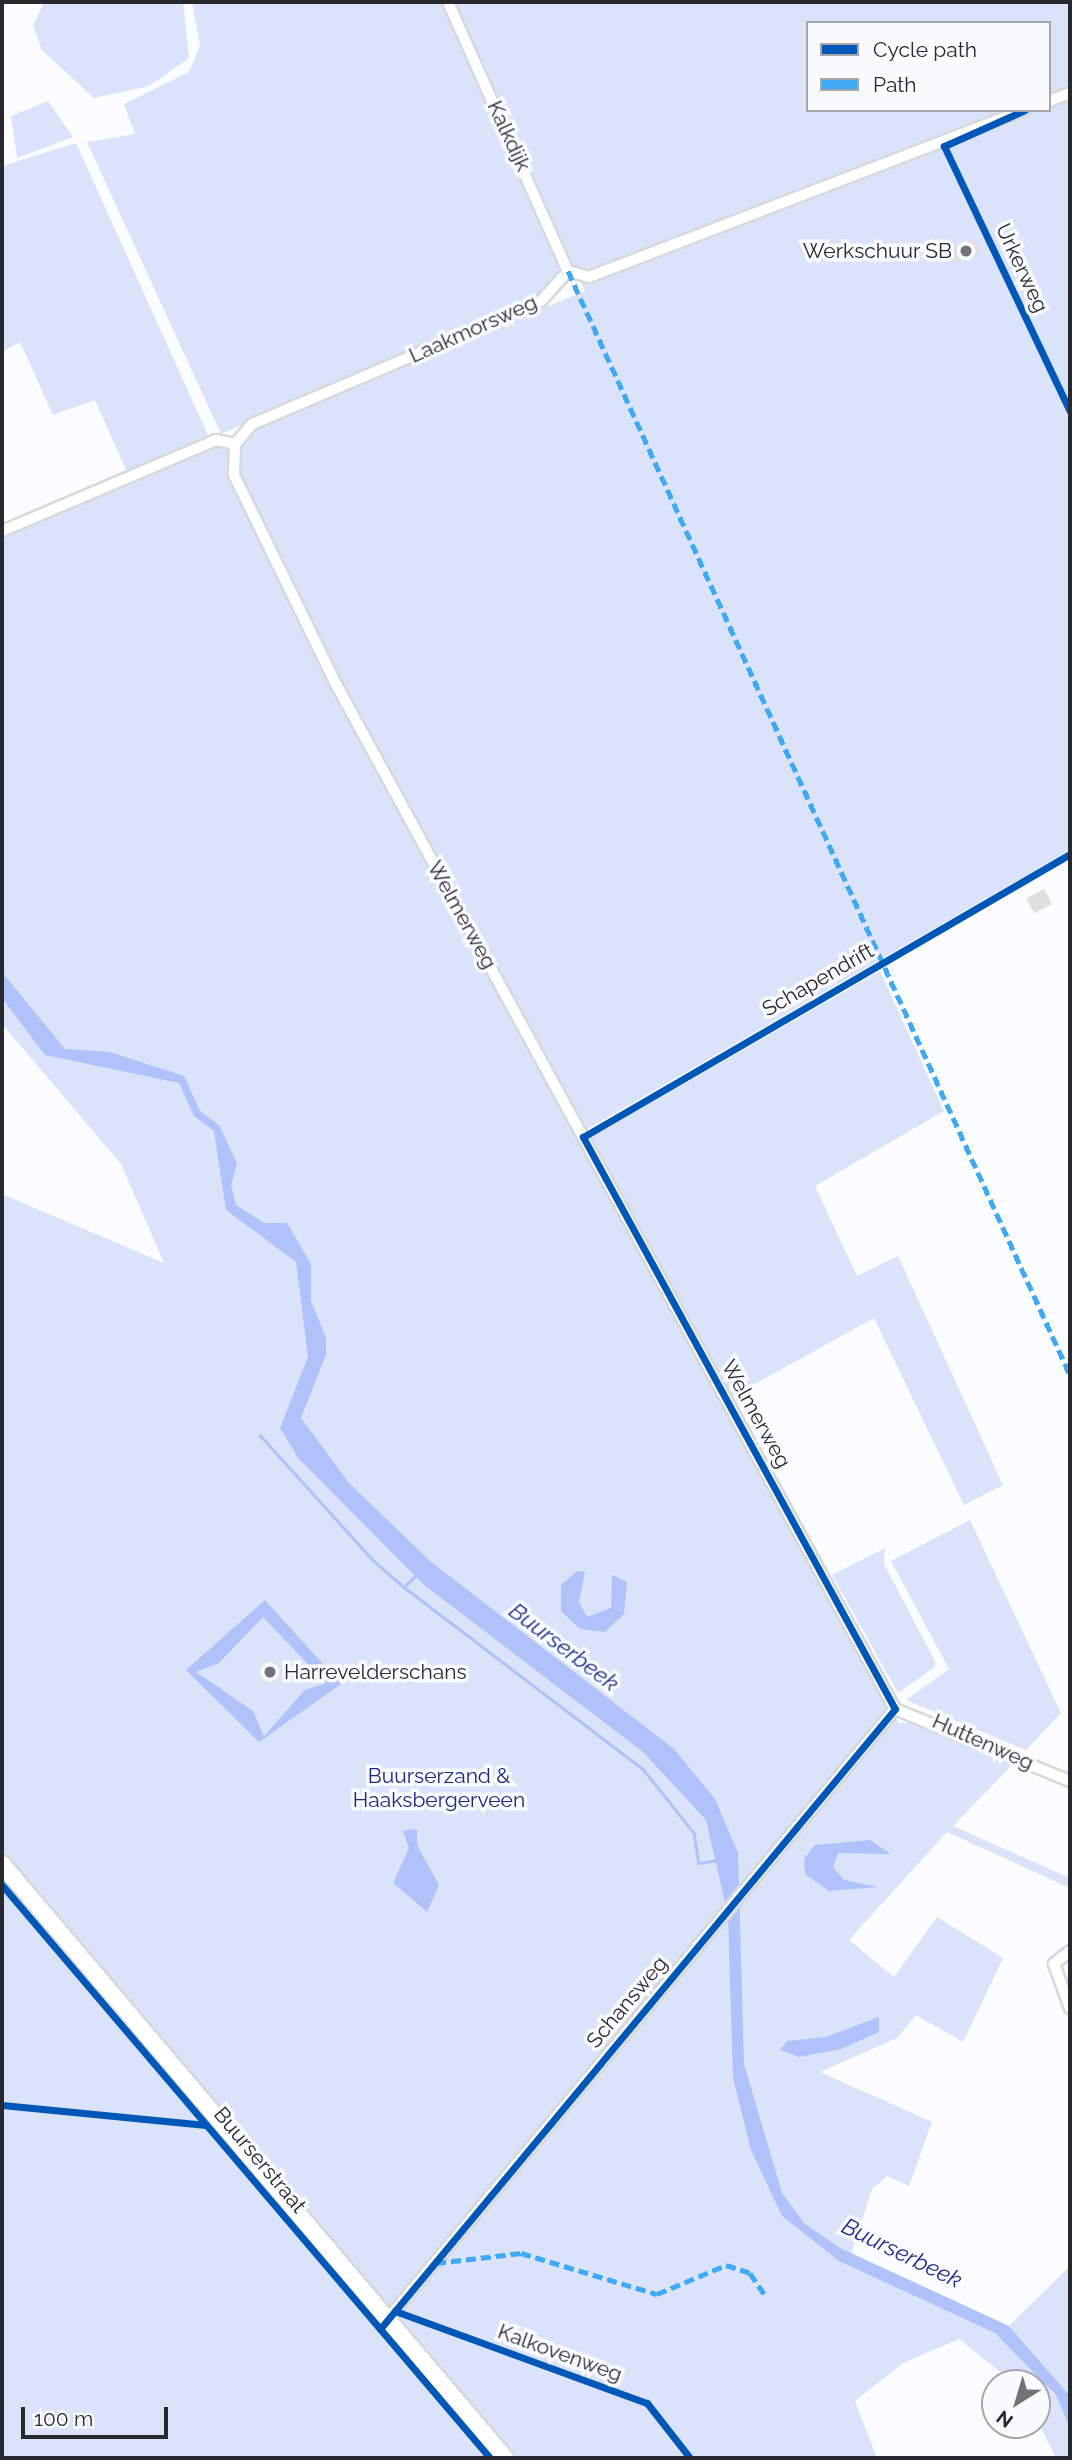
<!DOCTYPE html>
<html>
<head>
<meta charset="utf-8">
<style>
	body { margin:0 }
	#map { position:relative; width:1072px; height:2460px; overflow:hidden; background:#fbfcfd; font-family:Raleway,sans-serif }
	div>[style] { position:absolute }
	.green>* { inset:0; background:#dae3fa }
	.water>* { inset:0; background:#afc2f9 }
	.stream>* { height:2.5px; margin:-1.25px; padding:0 1.25px; transform-origin:1.25px; border-radius:1.25px; background:#afc2f9 }
	.building>* { inset:0; background:#e0dfde; transform-origin:0 0 }
	.roads { filter:drop-shadow(2px 0 #d7d9dc) drop-shadow(-2px 0 #d7d9dc) drop-shadow(0 2px #d7d9dc) drop-shadow(0 -2px #d7d9dc) }
	.street>* { height:10px; margin:-5px; padding:0 5px; transform-origin:5px; border-radius:5px; background:#feffff }
	.secondary>* { height:16px; margin:-8px; padding:0 8px; transform-origin:8px; border-radius:8px; background:#feffff }
	.quiet>* { height:5px; margin-top:-2.5px; transform-origin:0; background:repeating-linear-gradient(90deg,#3fa9f5 0 10px,transparent 0 15px) }
	.cycleway>* { height:7px; margin:-3.5px; padding:0 3.5px; transform-origin:3.5px; border-radius:3.5px; background:#0057b8 }
	.dots>* { width:19px; height:19px; translate:-50% -50%; box-sizing:border-box; border:4px solid #fafbfe; border-radius:50% }
	span { translate:-50% -50%; white-space:nowrap; text-align:center; line-height:1.15; -webkit-text-stroke:7px #fafbfe; paint-order:stroke }
	.street-label { font-size:21px; color:#27292e }
	.poi-label { font-size:21px; color:#27292e }
	.right { translate:-100% -50%; text-align:right }
	.left { translate:0 -50%; text-align:left }
	.park-label { font-size:21px; color:#1a2880 }
	.water-label { font-size:23px; color:#1f2f87; font-style:italic }
	.frame { position:absolute; inset:0; border:4px solid #27292e; pointer-events:none }
	.legend { position:absolute; left:806px; top:21px; width:245px; height:91px; box-sizing:border-box; background:#fafbfe; border:2px solid #a6a7ab; margin:0; padding:9px 12px; list-style:none; font-size:21px; color:#27292e }
	.legend li { display:flex; align-items:center; gap:14px; height:35px }
	.legend b { width:35px; border:2px solid #a6a7ab }
	.north { position:absolute; left:981px; top:2369px; width:70px; height:70px; box-sizing:border-box; background:#fafbfe; border:2px solid #a6a7ab; border-radius:50%; rotate:217deg; font-size:19px; font-weight:700; line-height:28px; text-align:center; color:#27292e }
	.north::after { content:''; display:block; margin:auto; width:24px; height:32px; background:#717376; clip-path:polygon(50% 0,100% 100%,50% 72%,0 100%) }
	.scale { position:absolute; left:21px; top:2407px; width:147px; height:32px; box-sizing:border-box; border:4px solid #27292e; border-top:0; padding-left:9px; font-size:21px; line-height:24px; white-space:nowrap; color:#27292e; -webkit-text-stroke:5px #fafbfe; paint-order:stroke }
</style>
</head>
<body>
<div id="map">
	<div class="green">
		<i style="clip-path:polygon(44px 2px,183px 2px,189px 58px,149px 86px,94px 98px,42px 50px,33px 26px)"></i>
		<i style="clip-path:polygon(192px 2px,441px 2px,568px 284px,221px 434px,87px 142px,135px 134px,124px 104px,189px 72px,200px 46px)"></i>
		<i style="clip-path:polygon(evenodd,455px 2px,1070px 2px,1070px 850px,577px 1135px,899px 1723px,918px 1723px,1012px 1765px,953px 1826px,1070px 1878px,1070px 1888px,947px 1832px,849px 1940px,894px 1977px,937px 1917px,1003px 1958px,963px 2042px,916px 2015px,897px 2038px,820px 2072px,932px 2122px,909px 2186px,887px 2176px,872px 2189px,848px 2265px,975px 2319px,1011px 2345px,1055px 2395px,1070px 2427px,1070px 2458px,1056px 2458px,1037px 2420px,1037px 2383px,1014px 2383px,959px 2339px,903px 2363px,855px 2401px,877px 2458px,514px 2458px,491px 2431px,475px 2445px,485px 2458px,2px 2458px,2px 1194px,164px 1263px,121px 1164px,2px 1024px,2px 536px,585px 291px,455px 2px,808px 23px,1049px 23px,1049px 110px,808px 110px,808px 23px)"></i>
		<i style="clip-path:polygon(48px 101px,73px 137px,17px 158px,11px 116px)"></i>
		<i style="clip-path:polygon(76px 143px,208px 435px,127px 472px,95px 400px,53px 415px,20px 342px,2px 352px,2px 166px)"></i>
		<i style="clip-path:polygon(880px 971px,944px 1111px,815px 1186px,857px 1276px,898px 1256px,1003px 1485px,964px 1505px,874px 1318px,733px 1396px,590px 1138px)"></i>
		<i style="clip-path:polygon(970px 1520px,1061px 1713px,1026px 1750px,906px 1700px,949px 1669px,891px 1561px)"></i>
		<i style="clip-path:polygon(885px 1548px,884px 1564px,935px 1661px,935px 1667px,898px 1693px,832px 1575px)"></i>
		<i style="clip-path:polygon(1070px 2266px,1070px 2396px,1009px 2326px)"></i>
	</div>
	<div class="water">
		<i style="clip-path:polygon(2px 972px,65px 1049px,110px 1052px,184px 1076px,200px 1111px,219px 1125px,237px 1163px,231px 1185px,236px 1205px,264px 1223px,287px 1223px,311px 1264px,311px 1301px,326px 1338px,326px 1355px,301px 1418px,349px 1483px,430px 1561px,674px 1749px,715px 1799px,738px 1853px,744px 2064px,782px 2193px,804px 2223px,840px 2248px,1009px 2326px,1070px 2396px,1070px 2427px,1055px 2394px,995px 2333px,839px 2261px,782px 2216px,751px 2150px,733px 2078px,728px 1915px,706px 1820px,643px 1752px,424px 1585px,299px 1459px,280px 1428px,308px 1357px,296px 1262px,226px 1210px,214px 1131px,194px 1116px,179px 1083px,45px 1055px,2px 998px)"></i>
		<i style="clip-path:polygon(577px 1571px,585px 1572px,579px 1602px,587px 1617px,611px 1608px,612px 1575px,627px 1582px,624px 1614px,605px 1632px,580px 1629px,561px 1611px,561px 1585px)"></i>
		<i style="clip-path:polygon(evenodd,265px 1600px,341px 1684px,259px 1742px,186px 1670px,265px 1600px,263px 1617px,326px 1683px,305px 1690px,264px 1736px,253px 1711px,196px 1672px,219px 1663px,263px 1617px)"></i>
		<i style="clip-path:polygon(417px 1829px,417px 1845px,439px 1885px,427px 1912px,393px 1883px,409px 1848px,403px 1831px)"></i>
		<i style="clip-path:polygon(870px 1840px,891px 1854px,838px 1853px,833px 1867px,844px 1880px,878px 1887px,829px 1891px,805px 1874px,804px 1859px,815px 1845px)"></i>
		<i style="clip-path:polygon(879px 2017px,879px 2032px,841px 2049px,799px 2057px,780px 2050px,787px 2041px,826px 2037px)"></i>
	</div>
	<div class="stream">
		<i style="left:260px;top:1435px;width:170px;rotate:47.9deg"></i>
		<i style="left:374px;top:1561px;width:40px;rotate:41deg"></i>
		<i style="left:404px;top:1587px;width:18px;rotate:-45deg"></i>
		<i style="left:404px;top:1587px;width:300px;rotate:37.3deg"></i>
		<i style="left:643px;top:1769px;width:82px;rotate:51.4deg"></i>
		<i style="left:694px;top:1833px;width:30px;rotate:81deg"></i>
		<i style="left:699px;top:1863px;width:20px;rotate:-9deg"></i>
	</div>
	<div class="building">
		<i style="left:974px;top:239px;width:14px;height:25px;rotate:65deg"></i>
		<i style="left:1044px;top:889px;width:17px;height:20px;rotate:62deg"></i>
	</div>
	<div class="roads">
		<div class="street">
			<i style="left:448px;top:2px;width:295px;rotate:66deg"></i>
			<i style="left:1049px;top:101px;width:22px;rotate:-21deg"></i>
			<i style="left:568px;top:271px;width:40px;rotate:132deg"></i>
			<i style="left:541px;top:301px;width:314px;rotate:156.9deg"></i>
			<i style="left:252px;top:424px;width:26px;rotate:130deg"></i>
			<i style="left:235px;top:444px;width:31px;rotate:92deg"></i>
			<i style="left:234px;top:475px;width:235px;rotate:64deg"></i>
			<i style="left:337px;top:686px;width:1165px;rotate:61.39deg"></i>
			<i style="left:568px;top:271px;width:22px;rotate:16deg"></i>
			<i style="left:589px;top:277px;width:467px;rotate:-21deg"></i>
			<i style="left:2px;top:531px;width:233px;rotate:-23deg"></i>
			<i style="left:216px;top:440px;width:19px;rotate:12deg"></i>
			<i style="left:895px;top:1709px;width:189px;rotate:22.4deg"></i>
			<i style="left:1070px;top:1951px;width:21px;rotate:141deg"></i>
			<i style="left:1054px;top:1964px;width:47px;rotate:70deg"></i>
			<i style="left:387px;top:2320px;width:795px;rotate:-50.26deg"></i>
		</div>
		<div class="secondary">
			<i style="left:2px;top:1864px;width:778px;rotate:49.74deg"></i>
		</div>
	</div>
	<div class="quiet">
		<i style="left:568px;top:271px;width:1213px;rotate:65.55deg"></i>
		<i style="left:436px;top:2263px;width:86px;rotate:-6.7deg"></i>
		<i style="left:521px;top:2253px;width:142px;rotate:16.8deg"></i>
		<i style="left:657px;top:2294px;width:75px;rotate:-22.8deg"></i>
		<i style="left:726px;top:2265px;width:25px;rotate:18deg"></i>
		<i style="left:750px;top:2273px;width:30px;rotate:56deg"></i>
	</div>
	<div class="cycleway">
		<i style="left:1025px;top:110px;width:89px;rotate:156deg"></i>
		<i style="left:944px;top:146px;width:293px;rotate:64.6deg"></i>
		<i style="left:2px;top:1885px;width:753px;rotate:49.58deg"></i>
		<i style="left:2px;top:2105px;width:205px;rotate:5.6deg"></i>
		<i style="left:395px;top:2311px;width:268px;rotate:20.1deg"></i>
		<i style="left:647px;top:2403px;width:70px;rotate:52deg"></i>
		<i style="left:380px;top:2329px;width:806px;rotate:-50.29deg"></i>
		<i style="left:895px;top:1709px;width:652px;rotate:-118.61deg"></i>
		<i style="left:583px;top:1137px;width:563px;rotate:-30.16deg"></i>
	</div>
	<div class="dots">
		<i style="left:966px;top:251px;background:#717376"></i>
		<i style="left:270px;top:1672px;background:#717376"></i>
	</div>
	<div class="street-label">
		<span style="left:509px;top:136px;rotate:65deg">Kalkdijk</span>
		<span style="left:1022px;top:268px;rotate:65deg">Urkerweg</span>
		<span style="left:473px;top:329px;rotate:-24deg">Laakmorsweg</span>
		<span style="left:462px;top:915px;rotate:61deg">Welmerweg</span>
		<span style="left:818px;top:980px;rotate:-30deg">Schapendrift</span>
		<span style="left:756px;top:1414px;rotate:61deg">Welmerweg</span>
		<span style="left:983px;top:1742px;rotate:24deg">Huttenweg</span>
		<span style="left:627px;top:2002px;rotate:-50deg">Schansweg</span>
		<span style="left:260px;top:2160px;rotate:50deg">Buurserstraat</span>
		<span style="left:560px;top:2353px;rotate:20deg">Kalkovenweg</span>
	</div>
	<div class="poi-label">
		<span class="right" style="left:952px;top:251px">Werkschuur SB</span>
		<span class="left" style="left:284px;top:1672px">Harrevelderschans</span>
	</div>
	<div class="park-label">
		<span style="left:439px;top:1788px">Buurserzand &amp;<br>Haaksbergerveen</span>
	</div>
	<div class="water-label">
		<span style="left:564px;top:1647px;rotate:37deg">Buurserbeek</span>
		<span style="left:902px;top:2253px;rotate:26deg">Buurserbeek</span>
	</div>
	<div class="frame"></div>
	<ul class="legend">
	<li><b style="height:9px;background:#0057b8"></b>Cycle path</li>
	<li><b style="height:9px;background:#3fa9f5"></b>Path</li>
	</ul>
	<div class="north">N</div>
	<div class="scale">100 m</div>
</div>
</body>
</html>
